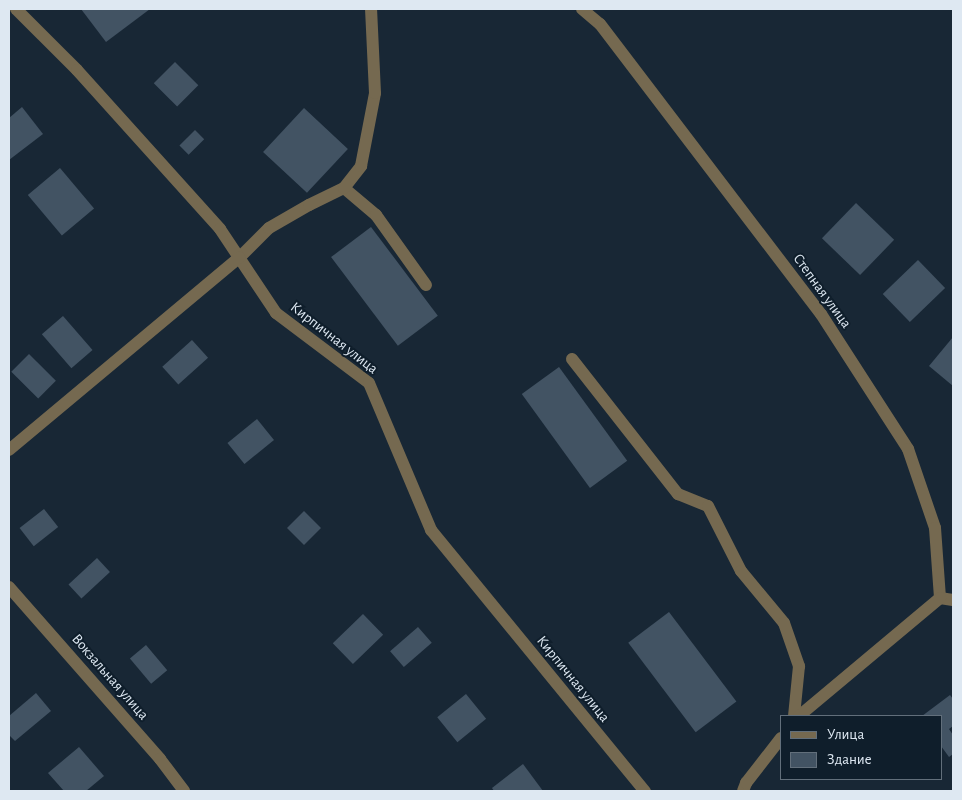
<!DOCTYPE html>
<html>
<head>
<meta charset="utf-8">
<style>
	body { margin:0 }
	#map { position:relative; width:962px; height:800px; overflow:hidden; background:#182735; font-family:"Alegreya Sans",sans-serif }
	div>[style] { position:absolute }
	.building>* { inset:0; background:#425363; transform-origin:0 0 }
	.lane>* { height:12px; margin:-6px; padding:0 6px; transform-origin:6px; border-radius:6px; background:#756950 }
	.street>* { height:12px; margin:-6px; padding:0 6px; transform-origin:6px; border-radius:6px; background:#756950 }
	span { translate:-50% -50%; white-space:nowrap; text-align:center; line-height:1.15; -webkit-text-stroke:4px #0f1e2b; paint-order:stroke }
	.street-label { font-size:15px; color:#dee8f2 }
	.frame { position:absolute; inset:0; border:10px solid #dee8f2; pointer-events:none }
	.legend { position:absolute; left:780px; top:715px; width:162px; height:65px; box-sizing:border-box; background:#0f1e2b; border:1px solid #626f7b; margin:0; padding:6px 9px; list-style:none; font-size:15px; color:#dee8f2 }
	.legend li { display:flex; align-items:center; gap:10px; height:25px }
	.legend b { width:25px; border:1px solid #626f7b }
</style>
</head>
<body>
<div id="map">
	<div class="building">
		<i style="clip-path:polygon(81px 9px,150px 9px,106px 42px)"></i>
		<i style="left:175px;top:62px;width:33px;height:30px;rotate:45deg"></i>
		<i style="clip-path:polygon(22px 107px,43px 134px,9px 160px,9px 118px)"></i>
		<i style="left:304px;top:108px;width:60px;height:60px;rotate:43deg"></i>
		<i style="left:195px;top:130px;width:13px;height:22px;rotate:45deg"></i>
		<i style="left:60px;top:168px;width:53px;height:42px;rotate:50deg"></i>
		<i style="left:856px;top:203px;width:53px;height:49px;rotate:44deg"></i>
		<i style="left:371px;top:227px;width:111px;height:50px;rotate:53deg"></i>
		<i style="left:918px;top:260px;width:39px;height:49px;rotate:46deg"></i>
		<i style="left:63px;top:316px;width:45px;height:28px;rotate:49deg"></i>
		<i style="clip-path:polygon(953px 337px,953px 386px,929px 366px)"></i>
		<i style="left:192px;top:340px;width:24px;height:40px;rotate:48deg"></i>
		<i style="left:29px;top:354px;width:38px;height:25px;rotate:45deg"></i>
		<i style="left:559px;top:367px;width:116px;height:46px;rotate:54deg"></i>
		<i style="left:257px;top:419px;width:27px;height:38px;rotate:51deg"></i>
		<i style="left:44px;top:509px;width:23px;height:31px;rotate:52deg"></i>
		<i style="left:304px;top:511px;width:24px;height:24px;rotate:45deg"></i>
		<i style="left:97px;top:558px;width:19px;height:39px;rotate:47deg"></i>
		<i style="left:669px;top:612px;width:112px;height:51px;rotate:53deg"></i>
		<i style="left:363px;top:614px;width:29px;height:42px;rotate:46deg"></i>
		<i style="left:418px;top:627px;width:21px;height:37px;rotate:49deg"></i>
		<i style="left:146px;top:645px;width:33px;height:21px;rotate:50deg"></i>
		<i style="clip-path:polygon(36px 693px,51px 711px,15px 741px,9px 735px,9px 716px)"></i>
		<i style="left:466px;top:694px;width:32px;height:37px;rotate:51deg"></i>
		<i style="clip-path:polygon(950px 695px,953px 699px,953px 726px,949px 729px,953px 735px,953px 754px,949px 757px,941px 746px,941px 716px,922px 716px)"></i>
		<i style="clip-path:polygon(79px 747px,104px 776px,86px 791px,64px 791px,48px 773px)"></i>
		<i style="clip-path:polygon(523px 764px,543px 791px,494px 791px,492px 788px)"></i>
	</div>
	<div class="lane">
		<i style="left:582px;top:9px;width:23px;rotate:40deg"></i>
		<i style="left:344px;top:188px;width:42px;rotate:40.2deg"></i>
		<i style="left:376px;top:215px;width:86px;rotate:54.5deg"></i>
		<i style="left:239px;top:258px;width:42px;rotate:-45deg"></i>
		<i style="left:269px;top:228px;width:46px;rotate:-29.9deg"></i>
		<i style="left:309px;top:205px;width:39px;rotate:-26deg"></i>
		<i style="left:344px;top:188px;width:28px;rotate:-52deg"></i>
		<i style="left:361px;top:166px;width:74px;rotate:-79.1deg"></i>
		<i style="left:375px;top:93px;width:84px;rotate:-92.7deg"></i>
		<i style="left:572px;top:359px;width:172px;rotate:51.9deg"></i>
		<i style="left:678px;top:494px;width:32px;rotate:22deg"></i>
		<i style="left:708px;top:506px;width:73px;rotate:63.1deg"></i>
		<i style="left:741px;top:571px;width:67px;rotate:50.4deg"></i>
		<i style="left:784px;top:623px;width:46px;rotate:70.8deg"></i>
		<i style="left:799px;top:666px;width:50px;rotate:95.7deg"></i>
	</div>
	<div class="street">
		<i style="left:16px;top:9px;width:86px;rotate:45deg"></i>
		<i style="left:77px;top:70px;width:214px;rotate:48deg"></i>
		<i style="left:220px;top:229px;width:101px;rotate:56.3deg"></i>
		<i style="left:276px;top:313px;width:116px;rotate:37deg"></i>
		<i style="left:369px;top:383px;width:160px;rotate:67.1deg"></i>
		<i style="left:431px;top:530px;width:338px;rotate:50.7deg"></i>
		<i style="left:600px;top:24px;width:365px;rotate:52.7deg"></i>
		<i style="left:821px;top:314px;width:161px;rotate:57.2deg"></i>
		<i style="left:908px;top:449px;width:83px;rotate:71.1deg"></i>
		<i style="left:935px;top:528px;width:70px;rotate:85.9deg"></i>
		<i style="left:940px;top:598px;width:13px;rotate:9deg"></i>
		<i style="left:9px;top:450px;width:300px;rotate:-39.9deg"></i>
		<i style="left:9px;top:587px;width:229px;rotate:48.7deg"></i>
		<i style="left:160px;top:759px;width:40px;rotate:53deg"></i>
		<i style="left:799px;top:716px;width:184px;rotate:-39.9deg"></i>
		<i style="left:743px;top:791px;width:9px;rotate:-69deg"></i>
		<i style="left:746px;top:783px;width:57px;rotate:-52.1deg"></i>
	</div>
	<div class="street-label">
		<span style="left:822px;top:291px;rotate:54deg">Степная улица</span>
		<span style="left:334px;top:338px;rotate:38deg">Кирпичная улица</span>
		<span style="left:110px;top:677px;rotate:49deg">Вокзальная улица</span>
		<span style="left:573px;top:679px;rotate:51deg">Кирпичная улица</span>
	</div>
	<div class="frame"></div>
	<ul class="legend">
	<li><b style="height:6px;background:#756950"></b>Улица</li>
	<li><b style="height:14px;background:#425363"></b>Здание</li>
	</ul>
</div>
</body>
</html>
